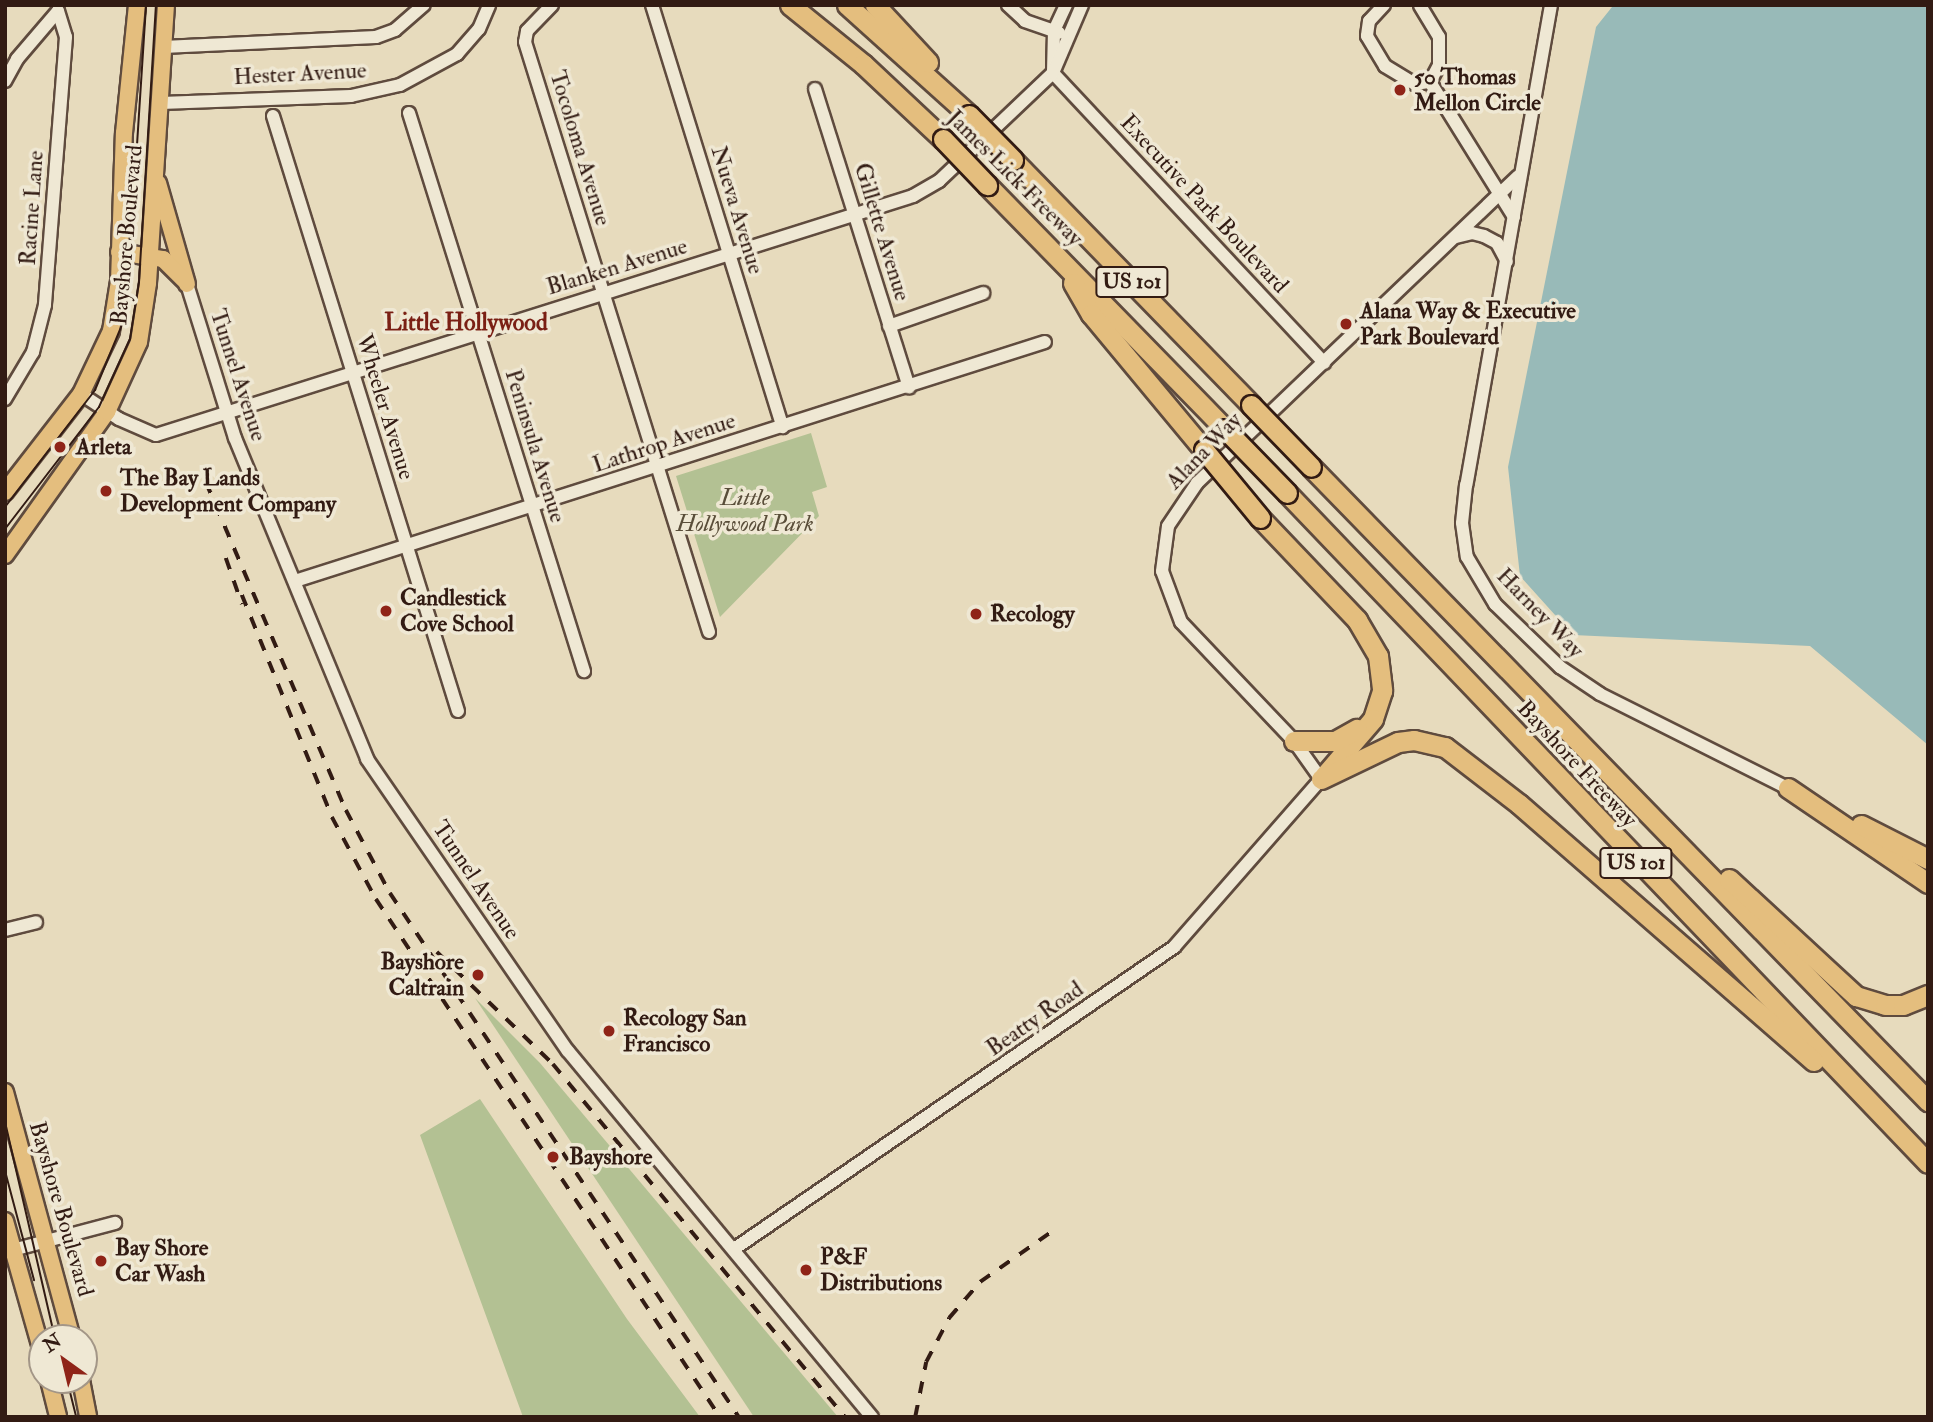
<!DOCTYPE html>
<html>
<head>
<meta charset="utf-8">
<style>
	body { margin:0 }
	#map { position:relative; width:1933px; height:1422px; overflow:hidden; background:#e7dbbd; font-family:"IM FELL Double Pica",serif }
	div>[style] { position:absolute }
	.green>* { inset:0; background:#b3c193 }
	.water>* { inset:0; background:#98bab8 }
	.roads { filter:drop-shadow(2px 0 #5f4b3e) drop-shadow(-2px 0 #5f4b3e) drop-shadow(0 2px #5f4b3e) drop-shadow(0 -2px #5f4b3e) }
	.minor>* { height:12px; margin:-6px; padding:0 6px; transform-origin:6px; border-radius:6px; background:#efe8d4 }
	.major>* { height:16px; margin:-8px; padding:0 8px; transform-origin:8px; border-radius:8px; background:#e4be7e }
	.highway>* { height:19px; margin:-9.5px; padding:0 9.5px; transform-origin:9.5px; border-radius:9.5px; background:#e4be7e }
	.tram>* { height:2px; margin:-1px; padding:0 1px; transform-origin:1px; border-radius:1px; background:#321b13 }
	.rail>* { height:3.5px; margin-top:-1.75px; transform-origin:0; background:repeating-linear-gradient(90deg,#321b13 0 12px,transparent 0 24px) }
	.bridges { filter:drop-shadow(2px 0 #321b13) drop-shadow(-2px 0 #321b13) drop-shadow(0 2px #321b13) drop-shadow(0 -2px #321b13) }
	.highway-bridge>* { height:19px; margin:-9.5px; padding:0 9.5px; transform-origin:9.5px; border-radius:9.5px; background:#e4be7e }
	.dots>* { width:19px; height:19px; translate:-50% -50%; box-sizing:border-box; border:4px solid #efe8d4; border-radius:50% }
	span { translate:-50% -50%; white-space:nowrap; text-align:center; line-height:1.15; -webkit-text-stroke:7px #efe8d4; paint-order:stroke }
	.shield-label span { padding:2px 5px; background:#efe8d4; border:2px solid; border-radius:5px; -webkit-text-stroke-width:0 }
	.shield-label { font-size:21px; color:#321b13; font-weight:700 }
	.street-label { font-size:23px; color:#321b13 }
	.poi-label { font-size:23px; color:#321b13; font-weight:700 }
	.left { translate:0 -50%; text-align:left }
	.right { translate:-100% -50%; text-align:right }
	.park-label { font-size:23px; color:#594d39; font-style:italic }
	.neighbourhood-label { font-size:24px; color:#7a1f14; font-weight:700 }
	.frame { position:absolute; inset:0; border:7px solid #321b13; pointer-events:none }
	.north { position:absolute; left:28px; top:1324px; width:70px; height:70px; box-sizing:border-box; background:#efe8d4; border:2px solid #a39687; border-radius:50%; rotate:326deg; font-size:19px; font-weight:700; line-height:28px; text-align:center; color:#321b13 }
	.north::after { content:''; display:block; margin:auto; width:24px; height:32px; background:#8f2418; clip-path:polygon(50% 0,100% 100%,50% 72%,0 100%) }
</style>
</head>
<body>
<div id="map">
	<div class="green">
		<i style="clip-path:polygon(811px 433px,827px 487px,812px 492px,819px 516px,720px 617px,676px 476px)"></i>
		<i style="clip-path:polygon(475px 998px,540px 1063px,838px 1417px,754px 1417px)"></i>
		<i style="clip-path:polygon(480px 1099px,627px 1319px,700px 1417px,523px 1417px,420px 1135px)"></i>
	</div>
	<div class="water">
		<i style="clip-path:polygon(1928px 5px,1928px 745px,1810px 646px,1573px 635px,1520px 576px,1508px 467px,1596px 27px,1612px 7px)"></i>
	</div>
	<div class="roads">
		<div class="minor">
			<i style="left:552px;top:5px;width:36px;rotate:134deg"></i>
			<i style="left:527px;top:31px;width:11px;rotate:100deg"></i>
			<i style="left:525px;top:42px;width:618px;rotate:72.68deg"></i>
			<i style="left:652px;top:5px;width:442px;rotate:72.8deg"></i>
			<i style="left:1008px;top:5px;width:23px;rotate:43deg"></i>
			<i style="left:1025px;top:21px;width:36px;rotate:19deg"></i>
			<i style="left:1066px;top:5px;width:29px;rotate:115deg"></i>
			<i style="left:1054px;top:31px;width:42px;rotate:91.4deg"></i>
			<i style="left:1053px;top:73px;width:397px;rotate:46.9deg"></i>
			<i style="left:1384px;top:5px;width:22px;rotate:133deg"></i>
			<i style="left:1369px;top:21px;width:15px;rotate:98deg"></i>
			<i style="left:1367px;top:36px;width:35px;rotate:59deg"></i>
			<i style="left:1385px;top:66px;width:35px;rotate:31deg"></i>
			<i style="left:1415px;top:84px;width:15px;rotate:-8deg"></i>
			<i style="left:1430px;top:82px;width:19px;rotate:-62deg"></i>
			<i style="left:1439px;top:65px;width:28px;rotate:-90deg"></i>
			<i style="left:1439px;top:37px;width:37px;rotate:-121deg"></i>
			<i style="left:1551px;top:5px;width:487px;rotate:100deg"></i>
			<i style="left:1466px;top:485px;width:38px;rotate:96deg"></i>
			<i style="left:1462px;top:523px;width:34px;rotate:82deg"></i>
			<i style="left:1467px;top:557px;width:55px;rotate:59.2deg"></i>
			<i style="left:1495px;top:604px;width:91px;rotate:44.1deg"></i>
			<i style="left:1560px;top:667px;width:48px;rotate:34deg"></i>
			<i style="left:1600px;top:694px;width:210px;rotate:26.6deg"></i>
			<i style="left:163px;top:47px;width:213px;rotate:-2.7deg"></i>
			<i style="left:376px;top:37px;width:20px;rotate:-20deg"></i>
			<i style="left:395px;top:30px;width:38px;rotate:-41deg"></i>
			<i style="left:5px;top:81px;width:25px;rotate:-61deg"></i>
			<i style="left:17px;top:59px;width:63px;rotate:-49.5deg"></i>
			<i style="left:58px;top:11px;width:27px;rotate:73deg"></i>
			<i style="left:66px;top:37px;width:269px;rotate:94.5deg"></i>
			<i style="left:45px;top:305px;width:49px;rotate:104.3deg"></i>
			<i style="left:33px;top:352px;width:55px;rotate:120.8deg"></i>
			<i style="left:1430px;top:82px;width:159px;rotate:58.1deg"></i>
			<i style="left:815px;top:89px;width:313px;rotate:72.5deg"></i>
			<i style="left:161px;top:103px;width:190px;rotate:-2.1deg"></i>
			<i style="left:351px;top:96px;width:50px;rotate:-12.7deg"></i>
			<i style="left:400px;top:85px;width:65px;rotate:-28.5deg"></i>
			<i style="left:457px;top:54px;width:33px;rotate:-49deg"></i>
			<i style="left:479px;top:29px;width:26px;rotate:-67deg"></i>
			<i style="left:409px;top:113px;width:585px;rotate:72.59deg"></i>
			<i style="left:273px;top:116px;width:623px;rotate:72.73deg"></i>
			<i style="left:1456px;top:237px;width:16px;rotate:-14deg"></i>
			<i style="left:1472px;top:233px;width:12px;rotate:14deg"></i>
			<i style="left:1484px;top:236px;width:15px;rotate:28deg"></i>
			<i style="left:1497px;top:243px;width:21px;rotate:62deg"></i>
			<i style="left:187px;top:284px;width:161px;rotate:72.7deg"></i>
			<i style="left:235px;top:438px;width:347px;rotate:67.6deg"></i>
			<i style="left:367px;top:759px;width:354px;rotate:55.5deg"></i>
			<i style="left:568px;top:1051px;width:476px;rotate:50.3deg"></i>
			<i style="left:889px;top:326px;width:100px;rotate:-19.3deg"></i>
			<i style="left:81px;top:394px;width:45px;rotate:33.3deg"></i>
			<i style="left:119px;top:419px;width:40px;rotate:23.4deg"></i>
			<i style="left:156px;top:435px;width:794px;rotate:-17.52deg"></i>
			<i style="left:913px;top:196px;width:30px;rotate:-30deg"></i>
			<i style="left:939px;top:181px;width:157px;rotate:-43.5deg"></i>
			<i style="left:1053px;top:73px;width:74px;rotate:-66.9deg"></i>
			<i style="left:295px;top:581px;width:787px;rotate:-17.68deg"></i>
			<i style="left:5px;top:930px;width:32px;rotate:-14deg"></i>
			<i style="left:734px;top:1249px;width:534px;rotate:-34.46deg"></i>
			<i style="left:1174px;top:947px;width:223px;rotate:-48.8deg"></i>
			<i style="left:1321px;top:779px;width:47px;rotate:-125.4deg"></i>
			<i style="left:1294px;top:741px;width:164px;rotate:-133.5deg"></i>
			<i style="left:1181px;top:622px;width:54px;rotate:-110.4deg"></i>
			<i style="left:1162px;top:571px;width:45px;rotate:-82.4deg"></i>
			<i style="left:1168px;top:526px;width:52px;rotate:-56deg"></i>
			<i style="left:1197px;top:483px;width:444px;rotate:-43.7deg"></i>
			<i style="left:5px;top:1252px;width:114px;rotate:-14.8deg"></i>
		</div>
		<div class="major">
			<i style="left:158px;top:183px;width:105px;rotate:74deg"></i>
			<i style="left:119px;top:252px;width:45px;rotate:9deg"></i>
			<i style="left:163px;top:259px;width:30px;rotate:45deg"></i>
			<i style="left:5px;top:492px;width:124px;rotate:-52.2deg"></i>
			<i style="left:81px;top:394px;width:70px;rotate:-64.5deg"></i>
			<i style="left:111px;top:331px;width:51px;rotate:-80.9deg"></i>
			<i style="left:119px;top:281px;width:148px;rotate:-88.1deg"></i>
			<i style="left:124px;top:133px;width:129px;rotate:-84.2deg"></i>
			<i style="left:5px;top:555px;width:176px;rotate:-54.5deg"></i>
			<i style="left:107px;top:412px;width:77px;rotate:-65.4deg"></i>
			<i style="left:139px;top:342px;width:60px;rotate:-81.3deg"></i>
			<i style="left:148px;top:283px;width:279px;rotate:-86.3deg"></i>
			<i style="left:5px;top:1092px;width:255px;rotate:74.8deg"></i>
			<i style="left:5px;top:1221px;width:136px;rotate:74.2deg"></i>
			<i style="left:49px;top:1380px;width:38px;rotate:76deg"></i>
			<i style="left:81px;top:1380px;width:38px;rotate:79deg"></i>
		</div>
		<div class="highway">
			<i style="left:790px;top:5px;width:94px;rotate:38.9deg"></i>
			<i style="left:863px;top:64px;width:110px;rotate:43.2deg"></i>
			<i style="left:847px;top:5px;width:164px;rotate:42deg"></i>
			<i style="left:875px;top:5px;width:78px;rotate:47.1deg"></i>
			<i style="left:1013px;top:160px;width:342px;rotate:45.8deg"></i>
			<i style="left:987px;top:185px;width:341px;rotate:45.7deg"></i>
			<i style="left:1073px;top:283px;width:36px;rotate:60deg"></i>
			<i style="left:1091px;top:314px;width:177px;rotate:50.3deg"></i>
			<i style="left:1311px;top:467px;width:885px;rotate:45.78deg"></i>
			<i style="left:1287px;top:493px;width:927px;rotate:46.27deg"></i>
			<i style="left:1260px;top:518px;width:141px;rotate:46.4deg"></i>
			<i style="left:1357px;top:620px;width:42px;rotate:59.7deg"></i>
			<i style="left:1378px;top:656px;width:35px;rotate:83deg"></i>
			<i style="left:1382px;top:691px;width:29px;rotate:108deg"></i>
			<i style="left:1373px;top:719px;width:75px;rotate:130.7deg"></i>
			<i style="left:1294px;top:741px;width:41px"></i>
			<i style="left:1335px;top:741px;width:25px;rotate:-29deg"></i>
			<i style="left:1321px;top:779px;width:85px;rotate:-25.7deg"></i>
			<i style="left:1398px;top:742px;width:16px;rotate:-7deg"></i>
			<i style="left:1414px;top:740px;width:32px;rotate:13deg"></i>
			<i style="left:1445px;top:747px;width:93px;rotate:37.6deg"></i>
			<i style="left:1519px;top:804px;width:391px;rotate:41.1deg"></i>
			<i style="left:1788px;top:788px;width:169px;rotate:34.2deg"></i>
			<i style="left:1861px;top:825px;width:75px;rotate:26.9deg"></i>
			<i style="left:1729px;top:879px;width:173px;rotate:42.7deg"></i>
			<i style="left:1856px;top:996px;width:30px;rotate:17deg"></i>
			<i style="left:1885px;top:1005px;width:18px"></i>
			<i style="left:1903px;top:1005px;width:27px;rotate:-22deg"></i>
		</div>
	</div>
	<div class="tram">
		<i style="left:5px;top:507px;width:148px;rotate:-52.4deg"></i>
		<i style="left:95px;top:390px;width:81px;rotate:-67.5deg"></i>
		<i style="left:126px;top:315px;width:311px;rotate:-86.3deg"></i>
		<i style="left:5px;top:529px;width:154px;rotate:-52.4deg"></i>
		<i style="left:99px;top:407px;width:75px;rotate:-65.5deg"></i>
		<i style="left:130px;top:339px;width:58px;rotate:-81deg"></i>
		<i style="left:139px;top:282px;width:278px;rotate:-86.5deg"></i>
		<i style="left:5px;top:1122px;width:222px;rotate:77deg"></i>
		<i style="left:5px;top:1171px;width:113px;rotate:75.1deg"></i>
		<i style="left:67px;top:1380px;width:38px;rotate:76deg"></i>
	</div>
	<div class="rail">
		<i style="left:206px;top:482px;width:357px;rotate:66.9deg"></i>
		<i style="left:346px;top:810px;width:94px;rotate:62.1deg"></i>
		<i style="left:390px;top:893px;width:630px;rotate:56.34deg"></i>
		<i style="left:226px;top:558px;width:49px;rotate:70.8deg"></i>
		<i style="left:242px;top:595px;width:240px;rotate:67.9deg"></i>
		<i style="left:332px;top:817px;width:93px;rotate:61.8deg"></i>
		<i style="left:376px;top:899px;width:622px;rotate:56.41deg"></i>
		<i style="left:437px;top:952px;width:161px;rotate:44deg"></i>
		<i style="left:553px;top:1064px;width:458px;rotate:50.4deg"></i>
		<i style="left:915px;top:1417px;width:56px;rotate:-78.7deg"></i>
		<i style="left:926px;top:1362px;width:50px;rotate:-62.4deg"></i>
		<i style="left:949px;top:1318px;width:48px;rotate:-49.3deg"></i>
		<i style="left:980px;top:1282px;width:90px;rotate:-35.1deg"></i>
	</div>
	<div class="bridges">
		<div class="highway-bridge">
			<i style="left:969px;top:115px;width:63px;rotate:45.6deg"></i>
			<i style="left:943px;top:139px;width:64px;rotate:46.3deg"></i>
			<i style="left:1251px;top:405px;width:86px;rotate:45.9deg"></i>
			<i style="left:1225px;top:429px;width:89px;rotate:45.9deg"></i>
			<i style="left:1204px;top:450px;width:88px;rotate:50.5deg"></i>
		</div>
	</div>
	<div class="dots">
		<i style="left:1400px;top:90px;background:#8f2418"></i>
		<i style="left:1346px;top:324px;background:#8f2418"></i>
		<i style="left:60px;top:447px;background:#8f2418"></i>
		<i style="left:106px;top:491px;background:#8f2418"></i>
		<i style="left:386px;top:611px;background:#8f2418"></i>
		<i style="left:976px;top:614px;background:#8f2418"></i>
		<i style="left:478px;top:975px;background:#8f2418"></i>
		<i style="left:609px;top:1031px;background:#8f2418"></i>
		<i style="left:553px;top:1157px;background:#8f2418"></i>
		<i style="left:101px;top:1261px;background:#8f2418"></i>
		<i style="left:806px;top:1270px;background:#8f2418"></i>
	</div>
	<div class="shield-label">
		<span style="left:1132px;top:282px">US 101</span>
		<span style="left:1636px;top:863px">US 101</span>
	</div>
	<div class="street-label">
		<span style="left:300px;top:74px;rotate:-3deg">Hester Avenue</span>
		<span style="left:580px;top:148px;rotate:73deg">Tocoloma Avenue</span>
		<span style="left:1015px;top:178px;rotate:45deg">James Lick Freeway</span>
		<span style="left:1204px;top:204px;rotate:47deg">Executive Park Boulevard</span>
		<span style="left:32px;top:208px;rotate:-86deg">Racine Lane</span>
		<span style="left:737px;top:210px;rotate:73deg">Nueva Avenue</span>
		<span style="left:882px;top:232px;rotate:73deg">Gillette Avenue</span>
		<span style="left:127px;top:235px;rotate:-85deg">Bayshore Boulevard</span>
		<span style="left:617px;top:267px;rotate:-17deg">Blanken Avenue</span>
		<span style="left:238px;top:375px;rotate:72deg">Tunnel Avenue</span>
		<span style="left:385px;top:407px;rotate:73deg">Wheeler Avenue</span>
		<span style="left:664px;top:443px;rotate:-18deg">Lathrop Avenue</span>
		<span style="left:535px;top:446px;rotate:73deg">Peninsula Avenue</span>
		<span style="left:1204px;top:451px;rotate:-46deg">Alana Way</span>
		<span style="left:1540px;top:613px;rotate:46deg">Harney Way</span>
		<span style="left:1577px;top:764px;rotate:47deg">Bayshore Freeway</span>
		<span style="left:476px;top:880px;rotate:56deg">Tunnel Avenue</span>
		<span style="left:1035px;top:1019px;rotate:-35deg">Beatty Road</span>
		<span style="left:61px;top:1209px;rotate:74deg">Bayshore Boulevard</span>
	</div>
	<div class="poi-label">
		<span class="left" style="left:1414px;top:90px">50 Thomas<br>Mellon Circle</span>
		<span class="left" style="left:1360px;top:324px">Alana Way &amp; Executive<br>Park Boulevard</span>
		<span class="left" style="left:76px;top:447px">Arleta</span>
		<span class="left" style="left:120px;top:491px">The Bay Lands<br>Development Company</span>
		<span class="left" style="left:400px;top:611px">Candlestick<br>Cove School</span>
		<span class="left" style="left:990px;top:614px">Recology</span>
		<span class="right" style="left:464px;top:975px">Bayshore<br>Caltrain</span>
		<span class="left" style="left:623px;top:1031px">Recology San<br>Francisco</span>
		<span class="left" style="left:569px;top:1157px">Bayshore</span>
		<span class="left" style="left:115px;top:1261px">Bay Shore<br>Car Wash</span>
		<span class="left" style="left:820px;top:1270px">P&amp;F<br>Distributions</span>
	</div>
	<div class="park-label">
		<span style="left:745px;top:511px">Little<br>Hollywood Park</span>
	</div>
	<div class="neighbourhood-label">
		<span style="left:466px;top:323px">Little Hollywood</span>
	</div>
	<div class="frame"></div>
	<div class="north">N</div>
</div>
</body>
</html>
